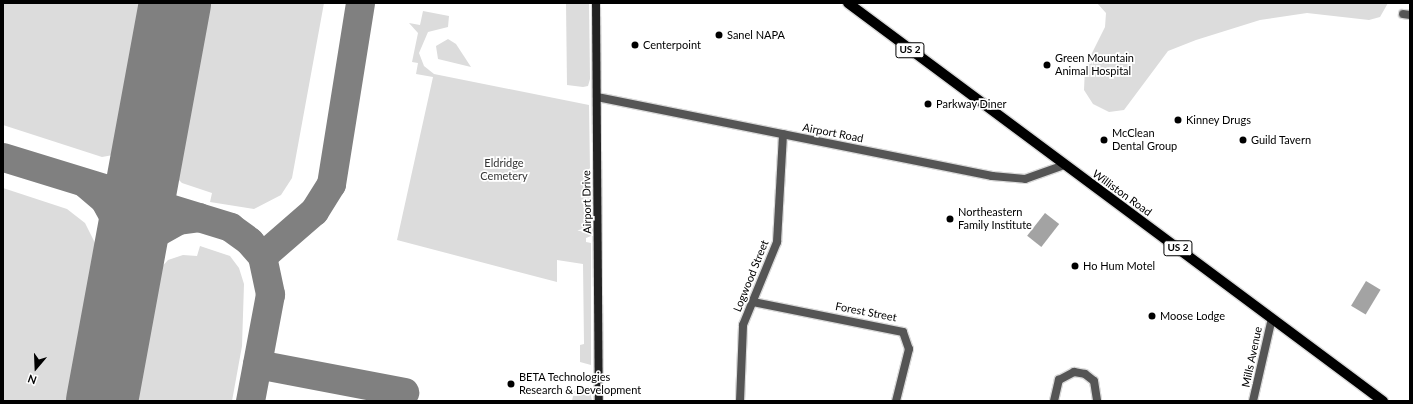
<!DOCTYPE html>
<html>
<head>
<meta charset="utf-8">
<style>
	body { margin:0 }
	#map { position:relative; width:1413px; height:404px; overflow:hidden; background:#fff; font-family:Lato,sans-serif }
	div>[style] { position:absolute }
	.green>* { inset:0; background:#dcdcdc }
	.water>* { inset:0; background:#a3a3a3; transform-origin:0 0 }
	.taxiway>* { height:29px; margin:-14.5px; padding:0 14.5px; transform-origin:14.5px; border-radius:14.5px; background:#808080 }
	.runway>* { height:72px; margin:-36px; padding:0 36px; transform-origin:36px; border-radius:36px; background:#808080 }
	.roads { filter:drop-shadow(1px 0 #dbdbdb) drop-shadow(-1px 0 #dbdbdb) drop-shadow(0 1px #dbdbdb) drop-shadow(0 -1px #dbdbdb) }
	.street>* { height:8px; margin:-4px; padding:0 4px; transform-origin:4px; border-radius:4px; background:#555 }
	.secondary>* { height:8px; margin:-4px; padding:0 4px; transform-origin:4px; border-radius:4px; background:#222 }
	.primary>* { height:10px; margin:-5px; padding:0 5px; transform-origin:5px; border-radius:5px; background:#000 }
	.dots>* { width:11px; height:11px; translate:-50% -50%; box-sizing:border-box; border:2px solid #fff; border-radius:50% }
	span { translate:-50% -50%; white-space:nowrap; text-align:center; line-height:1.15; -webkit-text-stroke:3.5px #fff; paint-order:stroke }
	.shield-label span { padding:1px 3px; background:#fff; border:1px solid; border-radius:3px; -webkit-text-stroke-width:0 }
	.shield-label { font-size:10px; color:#000; font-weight:700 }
	.poi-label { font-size:11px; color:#000 }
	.left { translate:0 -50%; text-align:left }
	.street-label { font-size:11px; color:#000 }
	.park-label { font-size:11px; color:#333 }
	.frame { position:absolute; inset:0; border:4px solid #000; pointer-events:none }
	.north { position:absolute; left:16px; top:348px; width:40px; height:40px; -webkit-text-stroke:3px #fff; paint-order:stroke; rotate:199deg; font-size:11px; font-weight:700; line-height:16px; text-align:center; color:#000 }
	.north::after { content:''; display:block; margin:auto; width:14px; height:18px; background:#000; clip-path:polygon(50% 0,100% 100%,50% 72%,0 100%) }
</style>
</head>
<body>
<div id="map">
	<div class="green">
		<i style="clip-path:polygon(3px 3px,147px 3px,120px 145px,113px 155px,102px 157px,3px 125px)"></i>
		<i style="clip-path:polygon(204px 3px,324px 3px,292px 178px,281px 195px,254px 209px,210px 202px,212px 193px,182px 183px,175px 176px)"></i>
		<i style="clip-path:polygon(566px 3px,589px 3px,590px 79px,588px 86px,583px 87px,567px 85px)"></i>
		<i style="clip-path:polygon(1097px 3px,1388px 3px,1380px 17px,1369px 20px,1307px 13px,1260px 20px,1196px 40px,1168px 51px,1124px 110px,1109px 112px,1093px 104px,1084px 90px,1085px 67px,1105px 27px,1106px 13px)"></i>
		<i style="clip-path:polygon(423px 11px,449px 16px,448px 27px,428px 32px,419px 53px,424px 66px,434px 74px,589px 105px,591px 236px,586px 238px,586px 242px,591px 243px,591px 365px,580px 362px,580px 345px,584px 344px,583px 264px,557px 260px,557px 282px,397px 240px,433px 77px,416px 74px,418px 63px,412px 62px,418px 33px,409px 23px,420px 25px)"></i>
		<i style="clip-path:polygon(448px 39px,456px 44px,471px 67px,438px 59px,436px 46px)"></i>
		<i style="clip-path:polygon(3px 188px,67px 209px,85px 223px,95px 243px,99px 265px,72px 401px,3px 401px)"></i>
		<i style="clip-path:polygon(200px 246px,230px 256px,239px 268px,244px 284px,242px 346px,232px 401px,131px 401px,151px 287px,157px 272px,168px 260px,183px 255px,197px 256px)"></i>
		<i style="clip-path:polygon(589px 386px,592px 401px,572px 401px,574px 391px)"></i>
	</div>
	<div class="water">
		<i style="left:1045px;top:213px;width:18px;height:29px;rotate:38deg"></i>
		<i style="left:1366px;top:281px;width:17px;height:29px;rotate:31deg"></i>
	</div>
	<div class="taxiway">
		<i style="left:151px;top:137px;width:47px;rotate:93.7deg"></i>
		<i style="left:148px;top:184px;width:29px;rotate:54deg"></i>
		<i style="left:3px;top:157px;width:238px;rotate:17.1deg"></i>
		<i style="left:230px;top:227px;width:24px;rotate:36deg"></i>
		<i style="left:249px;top:241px;width:20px;rotate:49deg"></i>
		<i style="left:262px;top:256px;width:39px;rotate:78deg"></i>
		<i style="left:270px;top:294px;width:109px;rotate:100.6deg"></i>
		<i style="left:86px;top:184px;width:23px;rotate:40deg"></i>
		<i style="left:104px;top:199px;width:29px;rotate:61deg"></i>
		<i style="left:118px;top:224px;width:42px;rotate:83.2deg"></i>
		<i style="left:123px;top:266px;width:42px;rotate:95.4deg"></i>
		<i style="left:119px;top:308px;width:53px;rotate:-71.2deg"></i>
		<i style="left:136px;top:258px;width:29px;rotate:-55deg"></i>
		<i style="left:153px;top:234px;width:29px;rotate:-29deg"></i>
		<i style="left:178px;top:220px;width:21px;rotate:-8deg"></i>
		<i style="left:262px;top:256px;width:69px;rotate:-40.9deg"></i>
		<i style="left:314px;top:211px;width:32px;rotate:-58deg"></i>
		<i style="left:331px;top:184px;width:183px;rotate:-80.9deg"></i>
		<i style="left:257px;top:364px;width:150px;rotate:10.8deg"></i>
	</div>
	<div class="runway">
		<i style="left:102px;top:401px;width:405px;rotate:-79.6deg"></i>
	</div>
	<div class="roads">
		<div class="street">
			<i style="left:1403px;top:14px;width:7px;rotate:8deg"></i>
			<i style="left:597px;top:97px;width:403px;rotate:11.3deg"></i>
			<i style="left:992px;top:176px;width:33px;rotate:5deg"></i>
			<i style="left:1025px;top:179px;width:41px;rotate:-19.7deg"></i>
			<i style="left:753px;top:302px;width:153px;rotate:11.3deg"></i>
			<i style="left:903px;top:332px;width:18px;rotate:71deg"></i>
			<i style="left:909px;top:349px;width:54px;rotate:104deg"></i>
			<i style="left:740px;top:401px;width:76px;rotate:-87.7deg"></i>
			<i style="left:743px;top:325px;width:90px;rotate:-67.7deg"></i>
			<i style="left:777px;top:242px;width:108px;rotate:-86.8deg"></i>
			<i style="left:1054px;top:401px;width:22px;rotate:-77deg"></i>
			<i style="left:1059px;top:380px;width:17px;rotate:-28deg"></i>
			<i style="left:1074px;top:372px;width:11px;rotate:10deg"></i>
			<i style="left:1085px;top:374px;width:11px;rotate:38deg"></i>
			<i style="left:1094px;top:381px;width:20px;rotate:81deg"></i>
			<i style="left:1253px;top:401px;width:85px;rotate:-77.1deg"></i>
		</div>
		<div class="secondary">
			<i style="left:596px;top:3px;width:398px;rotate:89.6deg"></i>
		</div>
		<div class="primary">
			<i style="left:848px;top:3px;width:667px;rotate:36.65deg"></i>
		</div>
	</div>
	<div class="dots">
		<i style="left:719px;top:35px;background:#000"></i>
		<i style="left:635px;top:45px;background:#000"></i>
		<i style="left:1047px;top:65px;background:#000"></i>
		<i style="left:928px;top:104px;background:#000"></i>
		<i style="left:1178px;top:120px;background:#000"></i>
		<i style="left:1104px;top:140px;background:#000"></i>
		<i style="left:1243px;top:140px;background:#000"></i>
		<i style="left:950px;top:219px;background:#000"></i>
		<i style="left:1075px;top:266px;background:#000"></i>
		<i style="left:1152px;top:316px;background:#000"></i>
		<i style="left:511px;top:384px;background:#000"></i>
	</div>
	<div class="shield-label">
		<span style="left:910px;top:50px">US 2</span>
		<span style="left:1178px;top:248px">US 2</span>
	</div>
	<div class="poi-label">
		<span class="left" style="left:727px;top:35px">Sanel NAPA</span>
		<span class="left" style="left:643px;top:45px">Centerpoint</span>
		<span class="left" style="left:1055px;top:65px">Green Mountain<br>Animal Hospital</span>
		<span class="left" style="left:936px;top:104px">Parkway Diner</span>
		<span class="left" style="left:1186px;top:120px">Kinney Drugs</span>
		<span class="left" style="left:1112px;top:140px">McClean<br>Dental Group</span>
		<span class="left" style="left:1251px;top:140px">Guild Tavern</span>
		<span class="left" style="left:958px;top:219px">Northeastern<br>Family Institute</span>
		<span class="left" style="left:1083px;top:266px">Ho Hum Motel</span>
		<span class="left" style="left:1160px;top:316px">Moose Lodge</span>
		<span class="left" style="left:519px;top:384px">BETA Technologies<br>Research &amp; Development</span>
	</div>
	<div class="street-label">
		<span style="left:833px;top:133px;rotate:11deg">Airport Road</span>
		<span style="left:1122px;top:193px;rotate:36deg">Williston Road</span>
		<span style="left:587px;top:202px;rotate:-91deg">Airport Drive</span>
		<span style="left:751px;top:276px;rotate:-68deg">Logwood Street</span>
		<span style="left:866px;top:312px;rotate:11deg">Forest Street</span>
		<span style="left:1252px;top:357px;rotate:-78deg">Mills Avenue</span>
	</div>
	<div class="park-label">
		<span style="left:504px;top:170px">Eldridge<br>Cemetery</span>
	</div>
	<div class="frame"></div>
	<div class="north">N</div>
</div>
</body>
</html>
